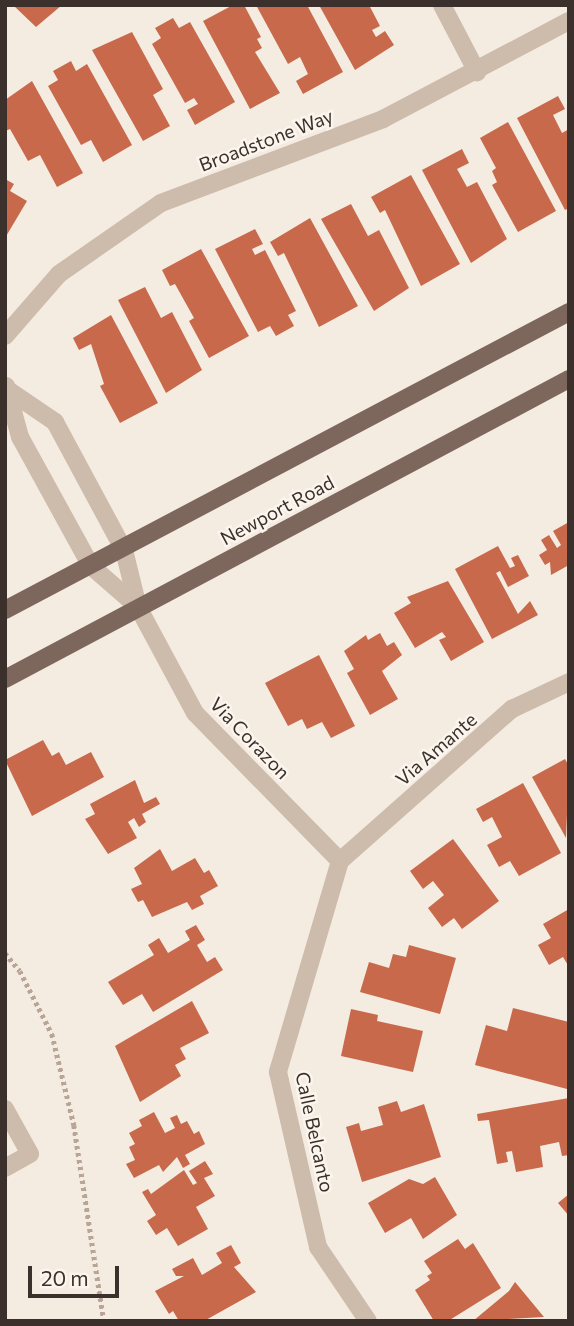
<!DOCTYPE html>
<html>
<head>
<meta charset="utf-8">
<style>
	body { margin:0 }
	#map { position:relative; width:574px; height:1326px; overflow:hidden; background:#f4ebe1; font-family:Commissioner,sans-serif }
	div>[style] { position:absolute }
	.building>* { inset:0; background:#c8694b }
	.path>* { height:4.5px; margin-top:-2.25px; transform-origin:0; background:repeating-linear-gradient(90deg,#b9a596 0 3.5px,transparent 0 7px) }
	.lane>* { height:18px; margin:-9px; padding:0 9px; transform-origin:9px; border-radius:9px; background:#cdbbac }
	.street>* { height:18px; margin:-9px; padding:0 9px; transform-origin:9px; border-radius:9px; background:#cdbbac }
	.primary>* { height:18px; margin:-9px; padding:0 9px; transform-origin:9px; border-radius:9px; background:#7d675c }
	span { translate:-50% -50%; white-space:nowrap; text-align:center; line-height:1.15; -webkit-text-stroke:5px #fbf5ee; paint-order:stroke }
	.street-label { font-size:19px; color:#3b302b }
	.frame { position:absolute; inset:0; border:7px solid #3b302b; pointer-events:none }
	.scale { position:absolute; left:28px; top:1266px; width:91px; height:32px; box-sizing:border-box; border:4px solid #3b302b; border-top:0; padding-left:9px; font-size:21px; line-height:24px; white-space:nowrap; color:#3b302b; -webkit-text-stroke:5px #fbf5ee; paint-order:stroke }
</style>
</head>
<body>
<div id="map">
	<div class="building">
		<i style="clip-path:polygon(13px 5px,62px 5px,36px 27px)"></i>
		<i style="clip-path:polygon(233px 5px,244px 5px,261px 37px,257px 39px,262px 48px,255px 52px,280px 93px,250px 109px,203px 21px)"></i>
		<i style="clip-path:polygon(256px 5px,307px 5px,343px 72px,303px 94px,296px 81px,308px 74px,300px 57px,288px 64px)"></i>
		<i style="clip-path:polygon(319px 5px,369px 5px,380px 26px,372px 30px,376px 37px,385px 31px,394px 45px,355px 70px)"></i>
		<i style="clip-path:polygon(173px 18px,179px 28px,190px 22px,235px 102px,195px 125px,187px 110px,198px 104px,194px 98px,185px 103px,152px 44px,161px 38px,155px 28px)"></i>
		<i style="clip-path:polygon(132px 32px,163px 89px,153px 95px,170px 126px,143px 141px,92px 50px)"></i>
		<i style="clip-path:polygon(71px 61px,76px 71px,87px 64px,132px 145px,103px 162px,91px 140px,81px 145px,48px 86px,58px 80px,53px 71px)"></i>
		<i style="clip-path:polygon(32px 81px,83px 173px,57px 187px,40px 155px,28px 161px,10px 129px,5px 131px,5px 100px)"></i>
		<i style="clip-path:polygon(558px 96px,565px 109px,553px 115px,562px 133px,569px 129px,569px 208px,565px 210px,517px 118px)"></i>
		<i style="clip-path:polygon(508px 122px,556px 211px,518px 232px,492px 185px,497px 182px,492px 171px,496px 168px,480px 138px)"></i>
		<i style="clip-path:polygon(462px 149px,469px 163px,457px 169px,467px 187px,477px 182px,507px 239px,471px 263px,422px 170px)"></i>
		<i style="clip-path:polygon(411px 175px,460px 264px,421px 286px,385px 210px,380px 213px,371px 197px)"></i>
		<i style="clip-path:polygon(5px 179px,14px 184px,10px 191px,27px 201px,5px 238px)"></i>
		<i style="clip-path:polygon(351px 204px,368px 236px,379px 230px,409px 288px,374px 311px,321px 219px)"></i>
		<i style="clip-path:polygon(310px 218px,358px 306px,319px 327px,284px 253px,278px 256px,270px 242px)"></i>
		<i style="clip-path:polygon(255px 229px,263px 244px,252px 249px,255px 255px,265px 250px,296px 311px,288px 315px,294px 326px,276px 336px,270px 326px,258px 332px,215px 249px)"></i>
		<i style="clip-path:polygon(201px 249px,249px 336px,209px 358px,189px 321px,194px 318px,175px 284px,170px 286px,162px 270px)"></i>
		<i style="clip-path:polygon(145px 287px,161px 318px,172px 312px,202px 370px,166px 393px,118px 300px)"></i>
		<i style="clip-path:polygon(111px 315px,158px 403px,120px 423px,100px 386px,104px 384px,91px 344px,79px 350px,73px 338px)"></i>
		<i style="clip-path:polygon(569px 522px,569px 565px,551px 575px,550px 562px,545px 565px,539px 555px,547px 550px,541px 540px,549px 535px,557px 548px,561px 545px,553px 531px)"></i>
		<i style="clip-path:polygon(498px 546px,510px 568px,515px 566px,511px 558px,518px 555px,529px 576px,508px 587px,500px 571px,496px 573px,518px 614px,530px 601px,538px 615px,492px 639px,455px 569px)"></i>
		<i style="clip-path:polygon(448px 581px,484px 642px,451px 661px,439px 640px,446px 637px,442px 632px,415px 648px,394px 613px,411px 603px,407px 597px)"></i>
		<i style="clip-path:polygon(380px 633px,387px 646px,394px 642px,402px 655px,382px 671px,398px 699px,370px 715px,347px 673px,354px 669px,344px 651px,366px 635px,368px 640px)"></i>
		<i style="clip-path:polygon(319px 655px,355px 726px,331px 738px,322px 722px,307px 729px,302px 719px,288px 726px,265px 683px)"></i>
		<i style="clip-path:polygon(43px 740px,52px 756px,59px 752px,66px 765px,91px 752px,104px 777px,32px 816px,5px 760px)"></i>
		<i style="clip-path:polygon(565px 759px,569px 766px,566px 838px,532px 777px)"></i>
		<i style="clip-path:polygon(135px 780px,144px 803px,156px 797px,160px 804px,142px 814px,146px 822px,139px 827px,134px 818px,128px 822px,137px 838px,108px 854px,85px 819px,95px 814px,90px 804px)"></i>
		<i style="clip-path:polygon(523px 783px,561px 853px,519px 876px,510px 861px,499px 867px,487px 845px,502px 837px,492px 817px,483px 822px,476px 809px)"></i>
		<i style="clip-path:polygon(453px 839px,499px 901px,462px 929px,454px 918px,442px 927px,428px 908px,444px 895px,433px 881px,423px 889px,410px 871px)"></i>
		<i style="clip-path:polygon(160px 849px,172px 871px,195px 858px,204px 873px,209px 870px,218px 886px,200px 896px,204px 904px,192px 910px,187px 902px,152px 917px,143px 900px,138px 902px,131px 889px,142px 884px,134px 868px)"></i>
		<i style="clip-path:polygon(569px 909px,569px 967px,563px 957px,549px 965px,538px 945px,551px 938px,543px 924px)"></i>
		<i style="clip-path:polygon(196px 925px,205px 940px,197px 945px,207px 962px,215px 957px,223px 970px,153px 1012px,142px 994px,123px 1005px,108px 982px,154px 955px,148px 945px,159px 938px,168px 953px,190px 940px,185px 931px)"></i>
		<i style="clip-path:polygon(409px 945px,456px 958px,440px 1014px,360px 992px,369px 962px,389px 968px,393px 954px,406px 957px)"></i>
		<i style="clip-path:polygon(192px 1001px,209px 1033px,180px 1048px,186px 1059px,175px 1065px,181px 1076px,140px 1102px,115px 1046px)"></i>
		<i style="clip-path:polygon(513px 1008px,569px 1022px,567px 1089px,475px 1065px,486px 1025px,507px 1031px)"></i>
		<i style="clip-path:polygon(351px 1009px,378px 1015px,377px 1021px,423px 1031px,413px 1072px,341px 1056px)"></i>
		<i style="clip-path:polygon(569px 1098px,569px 1155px,562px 1156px,559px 1142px,540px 1146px,543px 1167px,516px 1172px,512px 1151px,506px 1152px,508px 1162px,497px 1164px,489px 1120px,478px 1121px,477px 1114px)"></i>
		<i style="clip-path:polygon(397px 1101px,401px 1112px,424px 1104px,441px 1157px,362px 1182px,346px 1127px,359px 1123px,361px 1131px,383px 1125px,378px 1107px)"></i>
		<i style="clip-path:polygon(154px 1112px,165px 1133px,175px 1128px,170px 1118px,177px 1115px,181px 1124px,187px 1121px,194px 1134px,199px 1131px,205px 1144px,185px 1155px,190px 1164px,183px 1168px,177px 1157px,163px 1172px,159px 1165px,134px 1178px,126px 1164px,135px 1160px,129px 1147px,135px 1144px,129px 1133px,142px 1126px,139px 1120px)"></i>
		<i style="clip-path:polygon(205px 1161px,213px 1174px,204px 1178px,215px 1196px,196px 1207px,208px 1229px,178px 1246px,167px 1228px,156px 1235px,147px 1221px,156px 1215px,142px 1192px,148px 1189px,151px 1194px,184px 1170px,193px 1185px,197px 1183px,189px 1171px)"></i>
		<i style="clip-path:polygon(435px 1177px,457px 1215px,423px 1239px,411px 1218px,385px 1233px,368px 1203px,409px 1179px,423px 1184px)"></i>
		<i style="clip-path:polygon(569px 1194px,569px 1216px,558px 1203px)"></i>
		<i style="clip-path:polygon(458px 1239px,465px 1249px,473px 1243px,501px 1288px,448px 1321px,434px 1321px,415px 1290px,430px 1280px,427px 1276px,432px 1273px,424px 1261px)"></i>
		<i style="clip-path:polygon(231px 1245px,241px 1263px,234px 1267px,256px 1292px,204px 1321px,179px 1321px,173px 1311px,169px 1314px,155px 1291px,184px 1276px,176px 1276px,172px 1269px,193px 1258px,202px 1275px,222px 1263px,216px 1253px)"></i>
		<i style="clip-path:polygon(515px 1282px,544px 1317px,473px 1321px,509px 1291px)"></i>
	</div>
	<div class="path">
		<i style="left:5px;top:953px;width:23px;rotate:50deg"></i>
		<i style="left:20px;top:971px;width:71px;rotate:63.1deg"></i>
		<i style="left:52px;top:1034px;width:94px;rotate:76.4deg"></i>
		<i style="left:74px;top:1125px;width:198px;rotate:81.3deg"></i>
	</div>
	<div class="lane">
		<i style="left:5px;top:1109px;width:51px;rotate:60.9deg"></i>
		<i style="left:30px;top:1154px;width:29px;rotate:151deg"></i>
	</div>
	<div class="street">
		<i style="left:442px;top:5px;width:76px;rotate:62.4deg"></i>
		<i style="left:5px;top:336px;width:82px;rotate:-48.9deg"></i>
		<i style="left:59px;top:274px;width:124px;rotate:-34.8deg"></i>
		<i style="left:161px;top:203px;width:237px;rotate:-20.7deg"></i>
		<i style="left:383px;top:119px;width:210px;rotate:-27.8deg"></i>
		<i style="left:6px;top:386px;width:53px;rotate:74.6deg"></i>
		<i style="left:20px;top:437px;width:147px;rotate:61.2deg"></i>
		<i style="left:91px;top:566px;width:62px;rotate:41.1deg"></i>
		<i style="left:8px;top:390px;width:57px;rotate:34.2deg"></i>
		<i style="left:55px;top:422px;width:145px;rotate:61.7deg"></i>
		<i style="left:124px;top:550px;width:59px;rotate:76.2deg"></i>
		<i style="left:138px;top:607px;width:120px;rotate:61.7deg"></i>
		<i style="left:195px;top:713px;width:207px;rotate:45.6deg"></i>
		<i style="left:340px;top:861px;width:220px;rotate:106.4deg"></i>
		<i style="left:278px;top:1072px;width:180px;rotate:77.1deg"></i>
		<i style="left:318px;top:1247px;width:89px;rotate:56deg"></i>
		<i style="left:340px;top:861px;width:230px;rotate:-41.5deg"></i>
		<i style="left:512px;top:709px;width:63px;rotate:-25.3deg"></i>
	</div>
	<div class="primary">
		<i style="left:5px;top:610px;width:638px;rotate:-27.85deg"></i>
		<i style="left:5px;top:679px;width:639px;rotate:-28.01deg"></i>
	</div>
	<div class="street-label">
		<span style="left:266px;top:140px;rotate:-21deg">Broadstone Way</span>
		<span style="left:277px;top:510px;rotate:-28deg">Newport Road</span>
		<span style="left:250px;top:738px;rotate:46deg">Via Corazon</span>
		<span style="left:436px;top:749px;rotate:-41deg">Via Amante</span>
		<span style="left:315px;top:1132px;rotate:78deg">Calle Belcanto</span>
	</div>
	<div class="frame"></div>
	<div class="scale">20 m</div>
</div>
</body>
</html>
